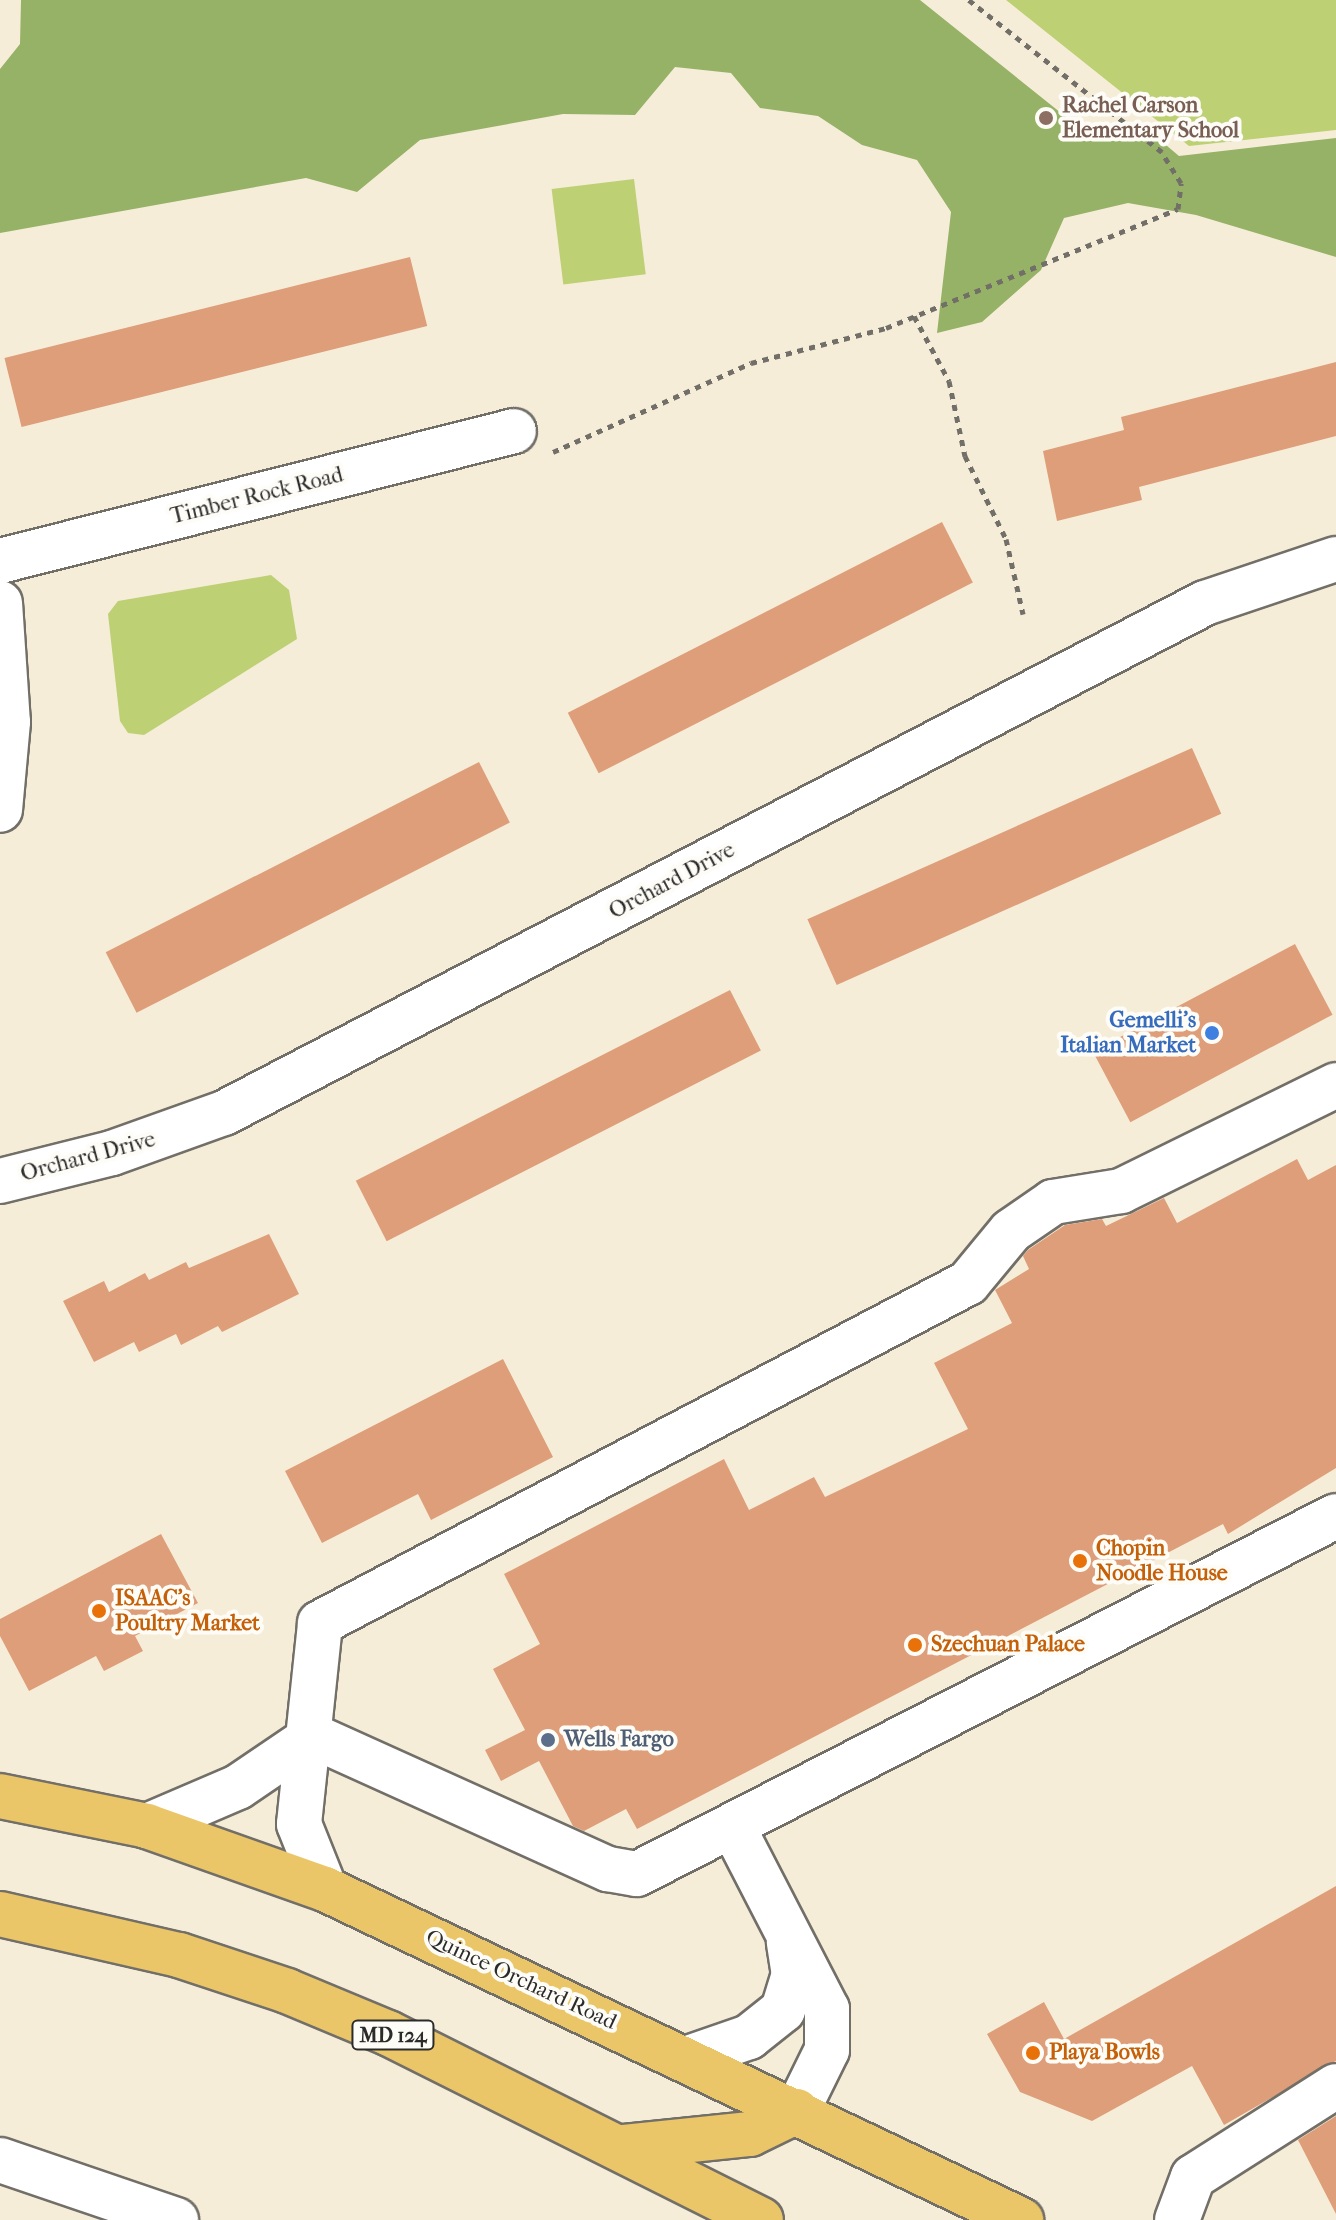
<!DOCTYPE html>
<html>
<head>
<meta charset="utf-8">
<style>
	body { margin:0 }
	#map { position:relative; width:1336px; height:2220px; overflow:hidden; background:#f6edd9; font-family:"IM FELL French Canon",serif }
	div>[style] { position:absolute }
	.green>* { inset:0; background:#bdd074; transform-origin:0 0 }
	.forest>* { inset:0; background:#96b266 }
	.building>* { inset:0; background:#dd9e79; transform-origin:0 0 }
	.path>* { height:5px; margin-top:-2.5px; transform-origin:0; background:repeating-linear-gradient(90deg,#726f68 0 6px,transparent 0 12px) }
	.roads { filter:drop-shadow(2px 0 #726f68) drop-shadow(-2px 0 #726f68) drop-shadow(0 2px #726f68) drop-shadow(0 -2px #726f68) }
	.minor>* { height:44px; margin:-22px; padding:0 22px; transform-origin:22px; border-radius:22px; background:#fff }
	.major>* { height:44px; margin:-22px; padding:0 22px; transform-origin:22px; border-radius:22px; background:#ebc669 }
	.dots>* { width:22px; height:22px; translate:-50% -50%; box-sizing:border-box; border:4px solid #fdfcf7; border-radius:50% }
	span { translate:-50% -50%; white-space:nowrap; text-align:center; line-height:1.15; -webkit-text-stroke:8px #fdfcf7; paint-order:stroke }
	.shield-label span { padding:2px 6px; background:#fdfcf7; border:2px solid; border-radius:6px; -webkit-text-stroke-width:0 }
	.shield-label { font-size:20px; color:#2b2b2b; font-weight:700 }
	.education-label { font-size:22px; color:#785e54; font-weight:700 }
	.left { translate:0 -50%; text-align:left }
	.street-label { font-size:22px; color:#2b2b2b }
	.shop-label { font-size:22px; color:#366cbe; font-weight:700 }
	.right { translate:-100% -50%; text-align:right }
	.food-label { font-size:22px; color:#c56008; font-weight:700 }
	.service-label { font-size:22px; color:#4e5e75; font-weight:700 }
</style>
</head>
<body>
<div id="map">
	<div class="green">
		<i style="clip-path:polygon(1006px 0,1336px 0,1336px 130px,1189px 146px)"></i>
		<i style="left:634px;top:179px;width:96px;height:83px;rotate:83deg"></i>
		<i style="clip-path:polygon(271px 575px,289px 590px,297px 639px,144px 735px,128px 733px,120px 721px,108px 614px,118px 601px)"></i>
	</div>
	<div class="forest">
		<i style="clip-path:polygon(21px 0,920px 0,1081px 129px,1141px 124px,1179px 156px,1336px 138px,1336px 257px,1196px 215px,1128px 203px,1064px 218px,1041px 270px,982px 322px,937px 333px,951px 212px,917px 160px,862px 145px,818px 116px,760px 108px,731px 73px,675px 67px,635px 115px,563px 114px,420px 140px,357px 192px,306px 178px,0 233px,0 69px,20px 44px)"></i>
	</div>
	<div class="building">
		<i style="left:410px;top:257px;width:71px;height:418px;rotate:76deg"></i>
		<i style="clip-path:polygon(1336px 362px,1336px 436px,1139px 487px,1142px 500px,1057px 521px,1043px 451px,1124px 430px,1121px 417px)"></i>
		<i style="left:942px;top:522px;width:68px;height:420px;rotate:63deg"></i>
		<i style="left:1192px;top:748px;width:72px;height:421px;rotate:66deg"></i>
		<i style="left:479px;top:762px;width:68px;height:419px;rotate:63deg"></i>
		<i style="left:1295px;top:944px;width:80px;height:229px;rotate:62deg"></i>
		<i style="left:730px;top:990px;width:68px;height:420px;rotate:63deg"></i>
		<i style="clip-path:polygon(1297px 1159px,1308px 1180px,1336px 1165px,1336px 1468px,1228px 1534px,1223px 1524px,637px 1829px,626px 1809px,584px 1831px,573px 1826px,539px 1761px,501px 1781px,485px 1750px,525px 1730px,493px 1669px,540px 1644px,504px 1574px,724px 1459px,749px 1510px,814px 1477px,825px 1497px,968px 1429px,934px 1363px,1012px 1323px,995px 1290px,1029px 1269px,1023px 1256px,1028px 1250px,1065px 1225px,1102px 1219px,1106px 1226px,1164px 1198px,1177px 1223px)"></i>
		<i style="clip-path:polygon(269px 1234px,299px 1294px,222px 1332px,218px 1326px,181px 1345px,176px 1334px,139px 1352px,134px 1342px,94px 1362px,63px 1301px,104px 1281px,109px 1292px,145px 1273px,149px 1280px,186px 1262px,189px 1268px)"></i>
		<i style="clip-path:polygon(503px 1359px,553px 1457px,431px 1520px,418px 1494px,322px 1543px,285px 1471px)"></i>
		<i style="clip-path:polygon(161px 1534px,198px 1603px,135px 1636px,143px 1651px,104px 1671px,96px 1656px,29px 1691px,0 1636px,0 1619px)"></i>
		<i style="clip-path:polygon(1336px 1886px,1336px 2061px,1224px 2125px,1192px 2066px,1092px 2121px,1020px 2092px,987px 2034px,1044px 2002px,1064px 2039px)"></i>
		<i style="clip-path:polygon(1336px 2116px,1336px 2214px,1298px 2140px)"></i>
	</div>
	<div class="path">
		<i style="left:914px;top:316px;width:74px;rotate:61.7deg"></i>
		<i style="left:949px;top:381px;width:77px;rotate:78deg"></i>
		<i style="left:965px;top:456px;width:93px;rotate:63.7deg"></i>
		<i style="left:1006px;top:539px;width:77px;rotate:77.2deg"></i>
		<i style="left:553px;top:452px;width:217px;rotate:-24.2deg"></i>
		<i style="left:751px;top:363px;width:139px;rotate:-14.5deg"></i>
		<i style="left:886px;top:328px;width:315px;rotate:-22.2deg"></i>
		<i style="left:1178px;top:209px;width:26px;rotate:-83deg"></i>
		<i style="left:1181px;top:183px;width:36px;rotate:-122deg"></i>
		<i style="left:1162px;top:152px;width:246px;rotate:-141.8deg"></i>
	</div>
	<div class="roads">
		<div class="minor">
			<i style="left:0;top:561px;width:530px;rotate:-14.19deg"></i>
			<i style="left:0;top:603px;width:119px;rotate:86.2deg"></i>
			<i style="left:8px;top:722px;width:88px;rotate:95.2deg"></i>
			<i style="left:0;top:1181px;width:115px;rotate:-14deg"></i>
			<i style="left:112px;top:1153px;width:119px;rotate:-19.7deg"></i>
			<i style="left:224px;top:1113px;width:1106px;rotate:-27.47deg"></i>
			<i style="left:1205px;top:603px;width:138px;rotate:-18.6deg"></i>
			<i style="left:313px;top:1736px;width:324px;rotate:24.3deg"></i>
			<i style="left:608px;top:1869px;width:29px;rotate:10deg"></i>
			<i style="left:637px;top:1874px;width:785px;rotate:-27.12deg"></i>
			<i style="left:147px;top:1826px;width:99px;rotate:-23.2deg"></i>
			<i style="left:238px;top:1787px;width:91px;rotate:-34.2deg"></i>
			<i style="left:734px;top:1829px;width:203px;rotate:62.7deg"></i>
			<i style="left:827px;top:2009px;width:41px;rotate:90deg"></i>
			<i style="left:827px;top:2050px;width:68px;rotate:116.2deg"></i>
			<i style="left:325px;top:1889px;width:70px;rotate:-111.8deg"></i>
			<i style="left:299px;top:1824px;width:202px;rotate:-84deg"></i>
			<i style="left:320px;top:1623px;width:732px;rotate:-27.69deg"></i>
			<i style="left:968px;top:1283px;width:67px;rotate:-50.4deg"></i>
			<i style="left:1011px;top:1231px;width:51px;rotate:-34.6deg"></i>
			<i style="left:1053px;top:1202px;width:69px;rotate:-9.2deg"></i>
			<i style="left:1121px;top:1191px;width:240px;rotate:-26.2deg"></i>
			<i style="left:688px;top:2058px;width:65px;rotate:-19deg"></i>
			<i style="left:749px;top:2037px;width:43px;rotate:-38.5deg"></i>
			<i style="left:783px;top:2010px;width:37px;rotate:-73deg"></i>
			<i style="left:794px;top:1975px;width:33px;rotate:-99deg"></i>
			<i style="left:0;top:2160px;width:186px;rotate:18.8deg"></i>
			<i style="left:1177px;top:2220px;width:46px;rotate:-69.6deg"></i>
			<i style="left:1193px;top:2177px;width:169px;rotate:-32.5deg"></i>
		</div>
		<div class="major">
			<i style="left:0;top:1796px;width:150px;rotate:11.5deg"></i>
			<i style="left:147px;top:1826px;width:189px;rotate:19.5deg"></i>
			<i style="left:325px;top:1889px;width:771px;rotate:25.43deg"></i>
			<i style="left:0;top:1914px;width:184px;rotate:12.9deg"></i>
			<i style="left:179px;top:1955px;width:114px;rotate:18.4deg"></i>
			<i style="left:287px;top:1991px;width:109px;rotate:22.6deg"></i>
			<i style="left:388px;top:2033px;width:417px;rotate:26.6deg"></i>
			<i style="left:624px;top:2147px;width:127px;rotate:-5.9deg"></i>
			<i style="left:750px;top:2134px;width:52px;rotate:-26.1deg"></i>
		</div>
	</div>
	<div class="dots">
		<i style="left:1046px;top:118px;background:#8d6e63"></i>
		<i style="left:1212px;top:1033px;background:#3f7fe0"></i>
		<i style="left:1080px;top:1561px;background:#e8710a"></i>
		<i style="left:99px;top:1611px;background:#e8710a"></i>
		<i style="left:915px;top:1645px;background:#e8710a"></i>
		<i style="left:548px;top:1740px;background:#5c6f8a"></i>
		<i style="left:1033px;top:2053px;background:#e8710a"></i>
	</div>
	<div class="shield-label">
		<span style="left:393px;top:2035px">MD 124</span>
	</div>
	<div class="education-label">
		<span class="left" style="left:1062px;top:118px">Rachel Carson<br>Elementary School</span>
	</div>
	<div class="street-label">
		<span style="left:257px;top:496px;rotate:-14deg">Timber Rock Road</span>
		<span style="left:672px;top:881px;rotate:-28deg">Orchard Drive</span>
		<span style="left:88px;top:1157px;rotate:-15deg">Orchard Drive</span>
		<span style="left:521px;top:1980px;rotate:25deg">Quince Orchard Road</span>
	</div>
	<div class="shop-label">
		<span class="right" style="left:1196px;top:1033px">Gemelli's<br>Italian Market</span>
	</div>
	<div class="food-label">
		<span class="left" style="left:1096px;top:1561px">Chopin<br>Noodle House</span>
		<span class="left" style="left:115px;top:1611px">ISAAC's<br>Poultry Market</span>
		<span class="left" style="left:931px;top:1645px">Szechuan Palace</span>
		<span class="left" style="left:1049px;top:2053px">Playa Bowls</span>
	</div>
	<div class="service-label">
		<span class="left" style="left:564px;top:1740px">Wells Fargo</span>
	</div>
</div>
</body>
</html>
